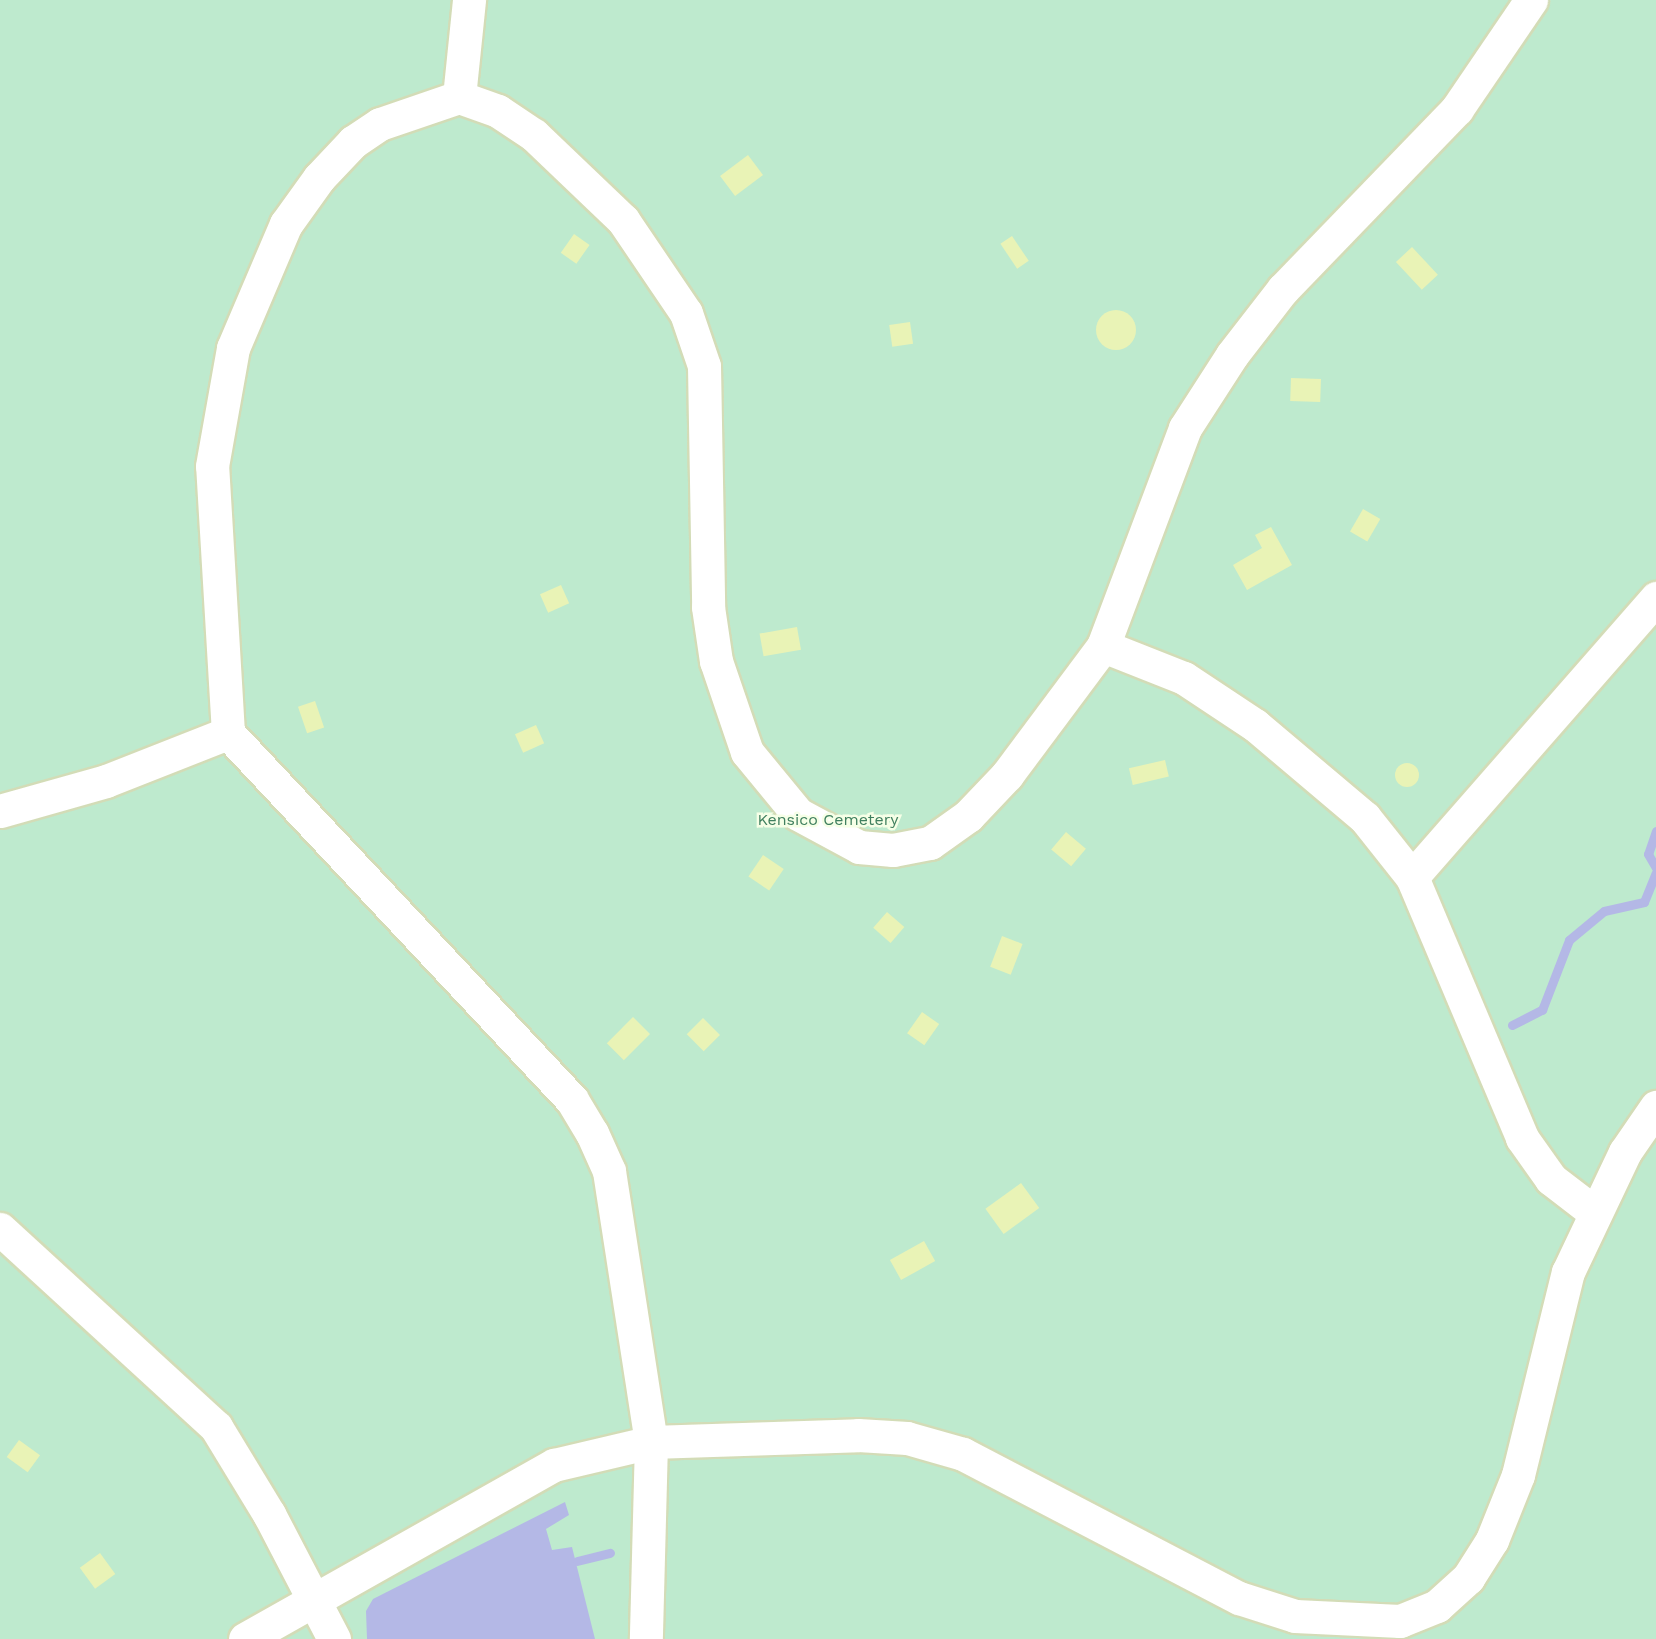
<!DOCTYPE html>
<html>
<head>
<meta charset="utf-8">
<style>
	body { margin:0 }
	#map { position:relative; width:1656px; height:1639px; overflow:hidden; background:#f2fde0; font-family:"Work Sans",sans-serif }
	div>[style] { position:absolute }
	.green>* { inset:0; background:#beeace; transform-origin:0 0 }
	.water>* { inset:0; background:#b4b8e6 }
	.stream>* { height:9px; margin:-4.5px; padding:0 4.5px; transform-origin:4.5px; border-radius:4.5px; background:#b4b8e6 }
	.building>* { inset:0; background:#e9f3b6; transform-origin:0 0 }
	.round { border-radius:50% }
	.roads { filter:drop-shadow(2px 0 #d3dcb7) drop-shadow(-2px 0 #d3dcb7) drop-shadow(0 2px #d3dcb7) drop-shadow(0 -2px #d3dcb7) }
	.minor>* { height:33px; margin:-16.5px; padding:0 16.5px; transform-origin:16.5px; border-radius:16.5px; background:#fff }
	span { translate:-50% -50%; white-space:nowrap; text-align:center; line-height:1.15; -webkit-text-stroke:5px #f6ffe7; paint-order:stroke }
	.park-label { font-size:16px; color:#40805f }
</style>
</head>
<body>
<div id="map">
	<div class="green">
		<i style="left:0;top:0;width:1656px;height:1639px"></i>
	</div>
	<div class="water">
		<i style="clip-path:polygon(565px 1502px,569px 1515px,546px 1529px,552px 1550px,572px 1547px,595px 1639px,367px 1639px,366px 1611px,373px 1599px)"></i>
	</div>
	<div class="stream">
		<i style="left:1656px;top:831px;width:24px;rotate:109deg"></i>
		<i style="left:1648px;top:854px;width:16px;rotate:60deg"></i>
		<i style="left:1512px;top:1025px;width:34px;rotate:-27deg"></i>
		<i style="left:1542px;top:1010px;width:75px;rotate:-68.9deg"></i>
		<i style="left:1569px;top:940px;width:45px;rotate:-39.6deg"></i>
		<i style="left:1604px;top:911px;width:41px;rotate:-12.7deg"></i>
		<i style="left:1644px;top:902px;width:31px;rotate:-68deg"></i>
		<i style="left:577px;top:1561px;width:34px;rotate:-14deg"></i>
	</div>
	<div class="building">
		<i style="left:748px;top:155px;width:25px;height:35px;rotate:53deg"></i>
		<i style="left:574px;top:234px;width:19px;height:23px;rotate:35deg"></i>
		<i style="left:1012px;top:236px;width:30px;height:14px;rotate:56deg"></i>
		<i style="left:1412px;top:247px;width:38px;height:22px;rotate:47deg"></i>
		<i class="round" style="left:1096px;top:310px;width:40px;height:40px"></i>
		<i style="left:910px;top:322px;width:22px;height:21px;rotate:82deg"></i>
		<i style="left:1291px;top:378px;width:30px;height:23px;rotate:2deg"></i>
		<i style="left:1363px;top:509px;width:20px;height:26px;rotate:30deg"></i>
		<i style="clip-path:polygon(1271px 527px,1292px 565px,1247px 590px,1233px 565px,1262px 548px,1255px 535px)"></i>
		<i style="left:561px;top:585px;width:20px;height:23px;rotate:66deg"></i>
		<i style="left:797px;top:627px;width:23px;height:38px;rotate:80deg"></i>
		<i style="left:315px;top:701px;width:28px;height:18px;rotate:71deg"></i>
		<i style="left:536px;top:725px;width:20px;height:23px;rotate:66deg"></i>
		<i style="left:1165px;top:760px;width:17px;height:37px;rotate:77deg"></i>
		<i class="round" style="left:1395px;top:763px;width:24px;height:24px"></i>
		<i style="left:1066px;top:832px;width:26px;height:23px;rotate:40deg"></i>
		<i style="left:763px;top:855px;width:25px;height:26px;rotate:34deg"></i>
		<i style="left:887px;top:912px;width:23px;height:21px;rotate:41deg"></i>
		<i style="left:1002px;top:936px;width:22px;height:33px;rotate:21deg"></i>
		<i style="left:922px;top:1012px;width:21px;height:26px;rotate:35deg"></i>
		<i style="left:633px;top:1017px;width:24px;height:37px;rotate:45deg"></i>
		<i style="left:703px;top:1018px;width:24px;height:23px;rotate:45deg"></i>
		<i style="left:1021px;top:1183px;width:31px;height:44px;rotate:54deg"></i>
		<i style="left:924px;top:1241px;width:23px;height:39px;rotate:61deg"></i>
		<i style="left:19px;top:1440px;width:26px;height:21px;rotate:36deg"></i>
		<i style="left:100px;top:1553px;width:26px;height:25px;rotate:54deg"></i>
	</div>
	<div class="roads">
		<div class="minor">
			<i style="left:1531px;top:0;width:132px;rotate:124.2deg"></i>
			<i style="left:1457px;top:109px;width:250px;rotate:134deg"></i>
			<i style="left:1283px;top:289px;width:83px;rotate:127.7deg"></i>
			<i style="left:1232px;top:355px;width:87px;rotate:122.8deg"></i>
			<i style="left:1185px;top:428px;width:233px;rotate:110.6deg"></i>
			<i style="left:1103px;top:646px;width:87px;rotate:21.6deg"></i>
			<i style="left:1184px;top:678px;width:85px;rotate:33.5deg"></i>
			<i style="left:1255px;top:725px;width:144px;rotate:40.2deg"></i>
			<i style="left:1365px;top:818px;width:75px;rotate:51.5deg"></i>
			<i style="left:1412px;top:877px;width:283px;rotate:67.1deg"></i>
			<i style="left:1522px;top:1138px;width:50px;rotate:54.7deg"></i>
			<i style="left:1551px;top:1179px;width:54px;rotate:37.5deg"></i>
			<i style="left:459px;top:97px;width:98px;rotate:-84.1deg"></i>
			<i style="left:228px;top:733px;width:267px;rotate:-93.4deg"></i>
			<i style="left:212px;top:466px;width:120px;rotate:-79.9deg"></i>
			<i style="left:233px;top:348px;width:135px;rotate:-66.9deg"></i>
			<i style="left:286px;top:224px;width:57px;rotate:-54.3deg"></i>
			<i style="left:319px;top:178px;width:50px;rotate:-46.6deg"></i>
			<i style="left:353px;top:142px;width:32px;rotate:-34deg"></i>
			<i style="left:380px;top:124px;width:83px;rotate:-18.9deg"></i>
			<i style="left:459px;top:97px;width:41px;rotate:19.7deg"></i>
			<i style="left:498px;top:111px;width:43px;rotate:33.7deg"></i>
			<i style="left:534px;top:135px;width:123px;rotate:43.7deg"></i>
			<i style="left:623px;top:220px;width:112px;rotate:55.9deg"></i>
			<i style="left:686px;top:313px;width:56px;rotate:71.2deg"></i>
			<i style="left:704px;top:366px;width:241px;rotate:89deg"></i>
			<i style="left:708px;top:607px;width:55px;rotate:81.6deg"></i>
			<i style="left:716px;top:661px;width:96px;rotate:71.2deg"></i>
			<i style="left:747px;top:752px;width:80px;rotate:50.6deg"></i>
			<i style="left:798px;top:814px;width:69px;rotate:28.4deg"></i>
			<i style="left:859px;top:847px;width:34px;rotate:5deg"></i>
			<i style="left:893px;top:850px;width:38px;rotate:-11deg"></i>
			<i style="left:930px;top:843px;width:47px;rotate:-35.4deg"></i>
			<i style="left:968px;top:816px;width:57px;rotate:-46.4deg"></i>
			<i style="left:1007px;top:775px;width:161px;rotate:-53.3deg"></i>
			<i style="left:0;top:811px;width:110px;rotate:-15.8deg"></i>
			<i style="left:106px;top:781px;width:131px;rotate:-21.5deg"></i>
			<i style="left:228px;top:733px;width:503px;rotate:46.85deg"></i>
			<i style="left:572px;top:1100px;width:39px;rotate:59deg"></i>
			<i style="left:592px;top:1133px;width:42px;rotate:65.9deg"></i>
			<i style="left:609px;top:1171px;width:274px;rotate:81.2deg"></i>
			<i style="left:651px;top:1442px;width:207px;rotate:-1.9deg"></i>
			<i style="left:858px;top:1435px;width:49px;rotate:3.5deg"></i>
			<i style="left:907px;top:1438px;width:58px;rotate:15.9deg"></i>
			<i style="left:963px;top:1454px;width:311px;rotate:27.6deg"></i>
			<i style="left:1239px;top:1598px;width:59px;rotate:17.8deg"></i>
			<i style="left:1295px;top:1616px;width:105px;rotate:2.7deg"></i>
			<i style="left:1400px;top:1621px;width:40px;rotate:-22deg"></i>
			<i style="left:1437px;top:1606px;width:42px;rotate:-42.1deg"></i>
			<i style="left:1468px;top:1578px;width:45px;rotate:-57.7deg"></i>
			<i style="left:1492px;top:1540px;width:70px;rotate:-68.2deg"></i>
			<i style="left:1518px;top:1475px;width:209px;rotate:-76.2deg"></i>
			<i style="left:1568px;top:1272px;width:133px;rotate:-64.6deg"></i>
			<i style="left:1625px;top:1152px;width:55px;rotate:-55.4deg"></i>
			<i style="left:1412px;top:877px;width:371px;rotate:-48.8deg"></i>
			<i style="left:0;top:1229px;width:293px;rotate:42.5deg"></i>
			<i style="left:216px;top:1427px;width:102px;rotate:58.7deg"></i>
			<i style="left:269px;top:1514px;width:141px;rotate:62.5deg"></i>
			<i style="left:245px;top:1639px;width:355px;rotate:-29.4deg"></i>
			<i style="left:554px;top:1465px;width:100px;rotate:-13.3deg"></i>
			<i style="left:651px;top:1442px;width:197px;rotate:91.5deg"></i>
		</div>
	</div>
	<div class="park-label">
		<span style="left:828px;top:820px">Kensico Cemetery</span>
	</div>
</div>
</body>
</html>
